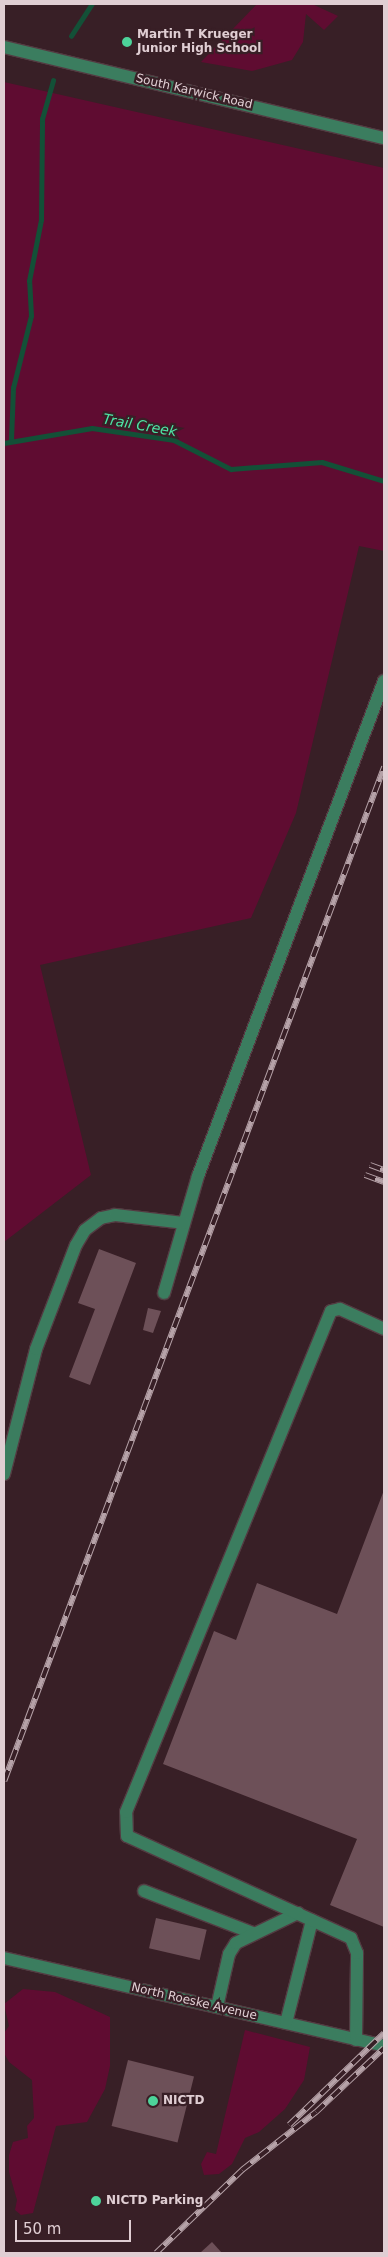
<!DOCTYPE html>
<html>
<head>
<meta charset="utf-8">
<style>
	body { margin:0 }
	#map { position:relative; width:388px; height:2257px; overflow:hidden; background:#381f26; font-family:"DejaVu Sans",sans-serif }
	div>[style] { position:absolute }
	.green>* { inset:0; background:#5f0c31 }
	.stream>* { height:4.5px; margin:-2.25px; padding:0 2.25px; transform-origin:2.25px; border-radius:2.25px; background:#135037 }
	.building>* { inset:0; background:#6d5058; transform-origin:0 0 }
	.roads { filter:drop-shadow(1px 0 #533b42) drop-shadow(-1px 0 #533b42) drop-shadow(0 1px #533b42) drop-shadow(0 -1px #533b42) }
	.minor>* { height:12px; margin:-6px; padding:0 6px; transform-origin:6px; border-radius:6px; background:#3b7d5f }
	.rail>* { height:5.5px; margin-top:-2.75px; transform-origin:0; background:repeating-linear-gradient(90deg,#381f26 0 11px,#b6a2a8 0 22px); box-sizing:border-box; border-block:1px solid #b6a2a8 }
	.dots>* { width:14px; height:14px; translate:-50% -50%; box-sizing:border-box; border:2px solid #381f26; border-radius:50% }
	span { translate:-50% -50%; white-space:nowrap; text-align:center; line-height:1.15; -webkit-text-stroke:4.5px #381f26; paint-order:stroke }
	.poi-label { font-size:12px; color:#e0ced3; font-weight:700 }
	.left { translate:0 -50%; text-align:left }
	.street-label { font-size:12px; color:#e0ced3 }
	.water-label { font-size:14px; color:#4ee4a5; font-style:italic }
	.frame { position:absolute; inset:0; border:5px solid #e0ced3; pointer-events:none }
	.scale { position:absolute; left:15px; top:2220px; width:116px; height:22px; box-sizing:border-box; border:2px solid #e0ced3; border-top:0; padding-left:6px; font-size:15px; line-height:18px; white-space:nowrap; color:#e0ced3; -webkit-text-stroke:4px #381f26; paint-order:stroke }
</style>
</head>
<body>
<div id="map">
	<div class="green">
		<i style="clip-path:polygon(257px 4px,312px 4px,338px 16px,324px 30px,306px 14px,303px 42px,292px 60px,252px 71px,201px 62px)"></i>
		<i style="clip-path:polygon(4px 82px,384px 168px,384px 551px,359px 546px,296px 813px,251px 918px,40px 965px,91px 1175px,4px 1242px)"></i>
		<i style="clip-path:polygon(23px 1989px,55px 1992px,110px 2017px,110px 2066px,105px 2089px,87px 2122px,56px 2126px,33px 2213px,21px 2215px,15px 2210px,17px 2200px,9px 2172px,9px 2155px,13px 2142px,28px 2138px,27px 2126px,34px 2118px,32px 2080px,9px 2062px,4px 2053px,4px 2033px,9px 2026px,4px 2004px)"></i>
		<i style="clip-path:polygon(245px 2030px,310px 2047px,304px 2080px,285px 2109px,259px 2132px,245px 2138px,232px 2164px,219px 2174px,204px 2175px,201px 2164px,207px 2152px,216px 2154px)"></i>
	</div>
	<div class="stream">
		<i style="left:71px;top:36px;width:38px;rotate:-57deg"></i>
		<i style="left:11px;top:440px;width:52px;rotate:-87.8deg"></i>
		<i style="left:13px;top:388px;width:74px;rotate:-76deg"></i>
		<i style="left:31px;top:316px;width:35px;rotate:-93deg"></i>
		<i style="left:29px;top:281px;width:62px;rotate:-78.9deg"></i>
		<i style="left:41px;top:220px;width:101px;rotate:-89.4deg"></i>
		<i style="left:42px;top:119px;width:40px;rotate:-74deg"></i>
		<i style="left:4px;top:443px;width:89px;rotate:-9.7deg"></i>
		<i style="left:92px;top:428px;width:83px;rotate:8.3deg"></i>
		<i style="left:174px;top:440px;width:64px;rotate:27deg"></i>
		<i style="left:231px;top:469px;width:91px;rotate:-4.4deg"></i>
		<i style="left:322px;top:462px;width:65px;rotate:17deg"></i>
	</div>
	<div class="building">
		<i style="clip-path:polygon(99px 1249px,136px 1263px,90px 1385px,69px 1377px,95px 1309px,78px 1303px)"></i>
		<i style="clip-path:polygon(148px 1308px,161px 1311px,153px 1333px,143px 1330px)"></i>
		<i style="clip-path:polygon(384px 1490px,384px 1927px,330px 1905px,357px 1839px,163px 1764px,214px 1631px,236px 1640px,257px 1583px,337px 1614px)"></i>
		<i style="left:156px;top:1918px;width:52px;height:31px;rotate:13deg"></i>
		<i style="left:128px;top:2060px;width:68px;height:68px;rotate:14deg"></i>
		<i style="clip-path:polygon(212px 2242px,222px 2253px,200px 2253px)"></i>
	</div>
	<div class="roads">
		<div class="minor">
			<i style="left:4px;top:47px;width:391px;rotate:13.5deg"></i>
			<i style="left:164px;top:1293px;width:122px;rotate:-73.8deg"></i>
			<i style="left:198px;top:1176px;width:529px;rotate:-69.41deg"></i>
			<i style="left:4px;top:1474px;width:129px;rotate:-75.6deg"></i>
			<i style="left:36px;top:1349px;width:111px;rotate:-69deg"></i>
			<i style="left:76px;top:1245px;width:17px;rotate:-59deg"></i>
			<i style="left:85px;top:1230px;width:20px;rotate:-37deg"></i>
			<i style="left:101px;top:1218px;width:14px;rotate:-12deg"></i>
			<i style="left:115px;top:1215px;width:69px;rotate:6.6deg"></i>
			<i style="left:144px;top:1891px;width:117px;rotate:21.1deg"></i>
			<i style="left:4px;top:1958px;width:390px;rotate:13deg"></i>
			<i style="left:217px;top:2007px;width:54px;rotate:-77.2deg"></i>
			<i style="left:229px;top:1954px;width:13px;rotate:-58deg"></i>
			<i style="left:236px;top:1943px;width:69px;rotate:-25.8deg"></i>
			<i style="left:286px;top:2023px;width:106px;rotate:-75.8deg"></i>
			<i style="left:356px;top:2040px;width:87px;rotate:-89.3deg"></i>
			<i style="left:357px;top:1953px;width:16px;rotate:-112deg"></i>
			<i style="left:351px;top:1938px;width:246px;rotate:-155.5deg"></i>
			<i style="left:127px;top:1836px;width:24px;rotate:-92deg"></i>
			<i style="left:126px;top:1812px;width:541px;rotate:-67.75deg"></i>
			<i style="left:331px;top:1311px;width:9px;rotate:-13deg"></i>
			<i style="left:340px;top:1309px;width:48px;rotate:24.4deg"></i>
		</div>
	</div>
	<div class="rail">
		<i style="left:370px;top:1165px;width:15px;rotate:20deg"></i>
		<i style="left:365px;top:1175px;width:20px;rotate:20deg"></i>
		<i style="left:4px;top:1781px;width:1083px;rotate:-69.46deg"></i>
		<i style="left:289px;top:2125px;width:132px;rotate:-44.1deg"></i>
		<i style="left:156px;top:2253px;width:120px;rotate:-44deg"></i>
		<i style="left:242px;top:2170px;width:94px;rotate:-38.1deg"></i>
		<i style="left:316px;top:2112px;width:93px;rotate:-43.3deg"></i>
	</div>
	<div class="dots">
		<i style="left:127px;top:42px;background:#4dd39a"></i>
		<i style="left:153px;top:2101px;background:#4dd39a"></i>
		<i style="left:96px;top:2201px;background:#4dd39a"></i>
	</div>
	<div class="poi-label">
		<span class="left" style="left:137px;top:42px">Martin T Krueger<br>Junior High School</span>
		<span class="left" style="left:163px;top:2101px">NICTD</span>
		<span class="left" style="left:106px;top:2201px">NICTD Parking</span>
	</div>
	<div class="street-label">
		<span style="left:194px;top:92px;rotate:13deg">South Karwick Road</span>
		<span style="left:194px;top:2002px;rotate:13deg">North Roeske Avenue</span>
	</div>
	<div class="water-label">
		<span style="left:140px;top:425px;rotate:10deg">Trail Creek</span>
	</div>
	<div class="frame"></div>
	<div class="scale">50 m</div>
</div>
</body>
</html>
